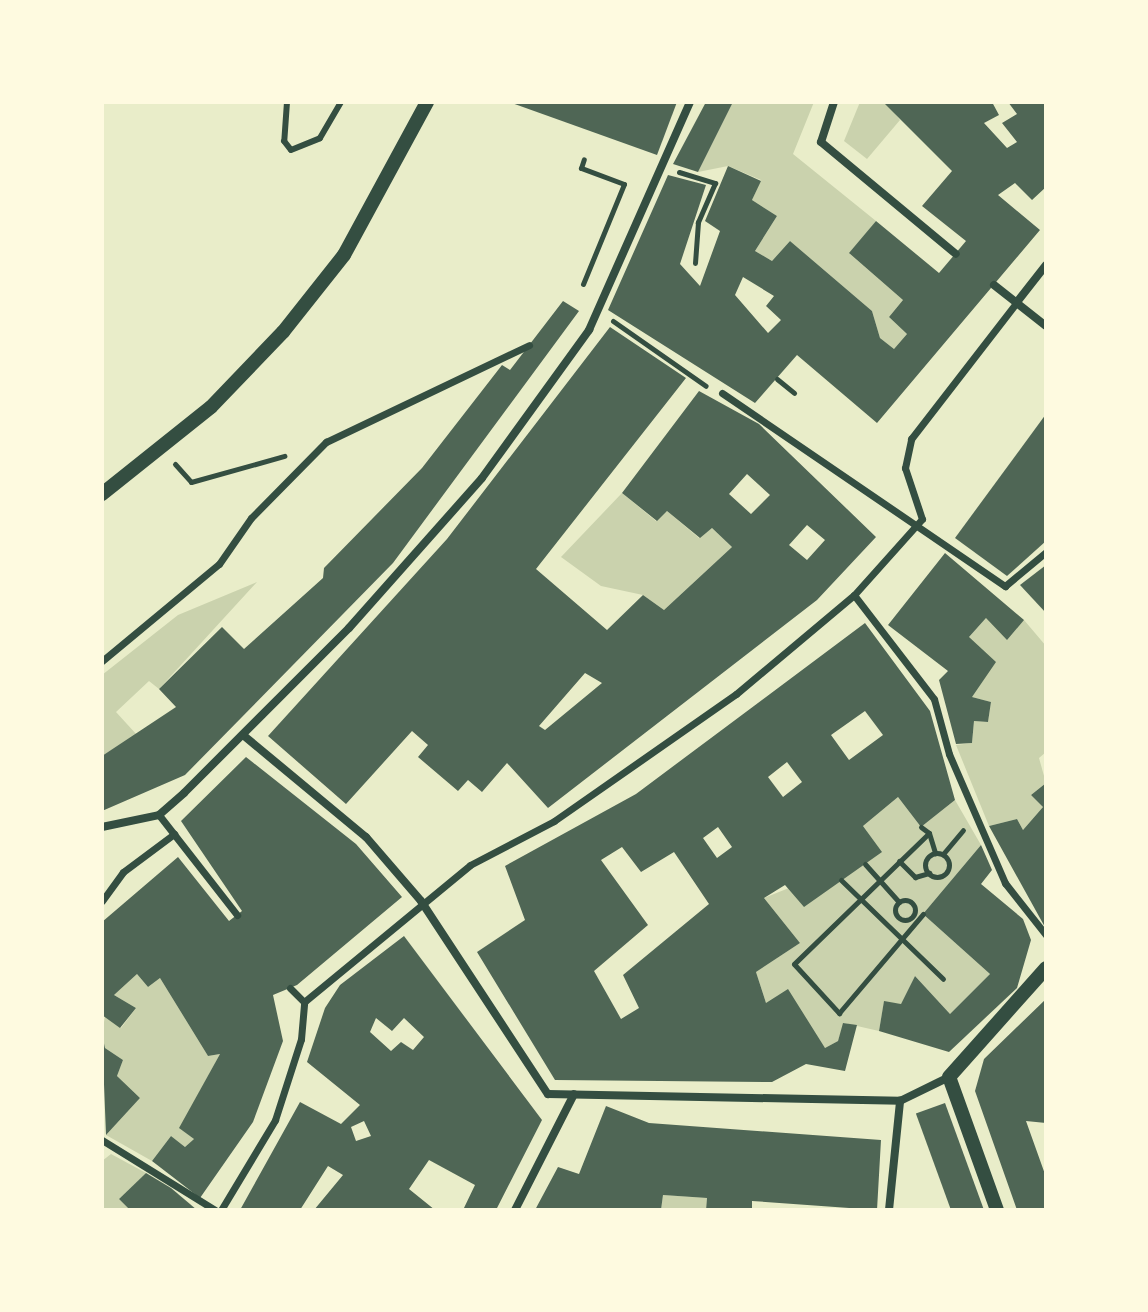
<!DOCTYPE html>
<html>
<head>
<meta charset="utf-8">
<style>
	body { margin:0 }
	#map { position:relative; width:1148px; height:1312px; overflow:hidden; background:#e9edc9; font-family:"Source Sans 3",sans-serif }
	div>[style] { position:absolute }
	.green>* { inset:0; background:#cad2ad }
	.building>* { inset:0; background:#4f6655; transform-origin:0 0 }
	.path>* { height:5px; margin:-2.5px; padding:0 2.5px; transform-origin:2.5px; border-radius:2.5px; background:#344e41 }
	.path>.ring { margin:-2.5px; padding:0; box-sizing:content-box; background:none; border:5px solid #344e41; border-radius:50% }
	.service>* { height:6px; margin:-3px; padding:0 3px; transform-origin:3px; border-radius:3px; background:#344e41 }
	.pedestrian>* { height:7px; margin:-3.5px; padding:0 3.5px; transform-origin:3.5px; border-radius:3.5px; background:#344e41 }
	.minor>* { height:8px; margin:-4px; padding:0 4px; transform-origin:4px; border-radius:4px; background:#344e41 }
	.tertiary>* { height:14px; margin:-7px; padding:0 7px; transform-origin:7px; border-radius:7px; background:#344e41 }
	span { translate:-50% -50%; white-space:nowrap; text-align:center; line-height:1.15; -webkit-text-stroke:6px #fefae0; paint-order:stroke }
	.frame { position:absolute; inset:0; border:104px solid #fefae0; pointer-events:none }
</style>
</head>
<body>
<div id="map">
	<div class="green">
		<i style="clip-path:polygon(733px 102px,814px 102px,793px 154px,876px 221px,850px 254px,903px 300px,889px 317px,907px 334px,894px 349px,880px 338px,872px 311px,790px 241px,772px 261px,755px 251px,777px 216px,752px 200px,761px 180px,728px 166px,698px 172px)"></i>
		<i style="clip-path:polygon(860px 102px,886px 102px,900px 120px,867px 159px,844px 141px)"></i>
		<i style="clip-path:polygon(622px 493px,656px 521px,667px 511px,699px 538px,712px 528px,732px 547px,664px 610px,643px 595px,601px 586px,561px 557px)"></i>
		<i style="clip-path:polygon(257px 582px,159px 689px,149px 681px,116px 712px,137px 735px,102px 756px,102px 675px,178px 615px)"></i>
		<i style="clip-path:polygon(986px 618px,1024px 620px,1046px 646px,1046px 752px,1039px 758px,1046px 783px,1031px 795px,1043px 807px,1023px 830px,1017px 819px,989px 826px,956px 745px,972px 743px,974px 721px,988px 722px,991px 702px,972px 697px,969px 637px)"></i>
		<i style="clip-path:polygon(898px 797px,921px 827px,955px 800px,981px 845px,923px 914px,990px 974px,950px 1014px,915px 976px,901px 1004px,884px 1002px,879px 1031px,844px 1023px,838px 1041px,825px 1048px,766px 1003px,756px 972px,800px 943px,764px 898px,881px 851px,863px 826px)"></i>
		<i style="clip-path:polygon(137px 974px,148px 987px,160px 978px,208px 1056px,220px 1054px,180px 1128px,194px 1139px,185px 1147px,171px 1136px,152px 1161px,106px 1135px,140px 1098px,117px 1076px,123px 1060px,105px 1048px,102px 1034px,105px 1016px,121px 1028px,136px 1008px,114px 995px)"></i>
		<i style="clip-path:polygon(111px 1154px,146px 1173px,119px 1199px,130px 1210px,102px 1210px,102px 1161px)"></i>
		<i style="clip-path:polygon(663px 1195px,707px 1198px,706px 1210px,661px 1210px)"></i>
	</div>
	<div class="building">
		<i style="clip-path:polygon(509px 102px,677px 102px,657px 155px)"></i>
		<i style="clip-path:polygon(706px 102px,733px 102px,698px 172px,673px 164px)"></i>
		<i style="clip-path:polygon(evenodd,992px 102px,999px 115px,984px 123px,1007px 148px,1017px 142px,1002px 123px,1017px 114px,1008px 102px,1046px 102px,1046px 187px,1032px 200px,1015px 183px,998px 195px,1040px 230px,877px 423px,797px 355px,755px 403px,608px 310px,668px 175px,706px 185px,680px 264px,700px 286px,720px 231px,705px 221px,728px 166px,761px 181px,752px 200px,777px 216px,755px 251px,772px 261px,790px 241px,872px 311px,880px 338px,894px 349px,907px 334px,889px 317px,903px 300px,849px 253px,876px 221px,939px 273px,966px 241px,922px 206px,952px 171px,885px 104px,992px 102px,743px 277px,774px 296px,766px 306px,781px 320px,768px 333px,735px 295px,743px 277px)"></i>
		<i style="clip-path:polygon(563px 301px,579px 311px,393px 563px,185px 775px,102px 811px,102px 756px,176px 707px,159px 689px,222px 627px,244px 649px,323px 578px,324px 568px,422px 468px,502px 365px,510px 370px)"></i>
		<i style="clip-path:polygon(evenodd,610px 327px,686px 378px,536px 569px,607px 630px,643px 595px,664px 610px,732px 547px,712px 528px,700px 538px,667px 511px,657px 521px,622px 493px,699px 391px,759px 424px,876px 537px,817px 600px,548px 808px,507px 763px,482px 792px,468px 780px,458px 791px,418px 757px,428px 745px,412px 731px,346px 804px,268px 736px,447px 539px,610px 327px,747px 474px,770px 495px,751px 514px,729px 494px,747px 474px,610px 327px,807px 525px,825px 540px,807px 560px,789px 545px,807px 525px,610px 327px,585px 673px,602px 683px,545px 730px,539px 726px,585px 673px)"></i>
		<i style="clip-path:polygon(1046px 414px,1046px 541px,1007px 576px,955px 538px)"></i>
		<i style="clip-path:polygon(945px 553px,1024px 620px,1007px 640px,986px 618px,969px 637px,996px 662px,972px 697px,991px 702px,988px 722px,974px 721px,972px 743px,956px 744px,939px 680px,948px 671px,888px 625px)"></i>
		<i style="clip-path:polygon(1046px 565px,1046px 613px,1020px 585px)"></i>
		<i style="clip-path:polygon(evenodd,865px 623px,930px 711px,955px 800px,921px 827px,898px 797px,863px 826px,882px 852px,804px 907px,785px 885px,764px 898px,800px 943px,756px 972px,766px 1003px,788px 989px,825px 1048px,838px 1041px,843px 1023px,857px 1025px,845px 1071px,806px 1064px,772px 1082px,555px 1080px,477px 952px,525px 920px,505px 866px,636px 794px,865px 623px,865px 711px,883px 735px,849px 760px,831px 735px,865px 711px,865px 623px,787px 762px,802px 782px,783px 797px,768px 777px,787px 762px,865px 623px,718px 827px,732px 847px,717px 858px,703px 838px,718px 827px,865px 623px,622px 847px,641px 872px,674px 852px,709px 904px,623px 975px,639px 1008px,621px 1019px,594px 971px,648px 925px,601px 860px,622px 847px)"></i>
		<i style="clip-path:polygon(246px 757px,356px 844px,402px 897px,297px 985px,273px 995px,283px 1041px,253px 1122px,200px 1198px,152px 1161px,171px 1136px,185px 1147px,194px 1139px,179px 1128px,220px 1054px,208px 1056px,160px 978px,148px 987px,137px 974px,114px 995px,136px 1008px,120px 1028px,102px 1015px,102px 922px,178px 857px,229px 921px,242px 911px,181px 821px)"></i>
		<i style="clip-path:polygon(1046px 783px,1046px 929px,989px 826px,1017px 819px,1023px 830px,1043px 807px,1031px 795px)"></i>
		<i style="clip-path:polygon(981px 845px,992px 870px,981px 884px,1023px 919px,1031px 940px,1017px 988px,949px 1052px,879px 1031px,884px 1001px,901px 1004px,915px 976px,950px 1014px,990px 974px,923px 914px)"></i>
		<i style="clip-path:polygon(evenodd,404px 936px,542px 1120px,496px 1210px,463px 1210px,475px 1185px,429px 1160px,409px 1189px,435px 1210px,314px 1210px,343px 1175px,328px 1166px,300px 1210px,240px 1210px,300px 1102px,341px 1124px,360px 1105px,307px 1062px,325px 1008px,340px 985px,404px 936px,376px 1018px,392px 1031px,404px 1018px,424px 1037px,413px 1050px,401px 1042px,391px 1051px,370px 1032px,376px 1018px,404px 936px,364px 1121px,371px 1136px,356px 1141px,351px 1127px,364px 1121px)"></i>
		<i style="clip-path:polygon(1046px 999px,1046px 1123px,1026px 1121px,1046px 1177px,1046px 1210px,1017px 1210px,975px 1091px,984px 1059px)"></i>
		<i style="clip-path:polygon(102px 1034px,105px 1048px,123px 1060px,117px 1076px,140px 1098px,106px 1135px)"></i>
		<i style="left:945px;top:1103px;width:114px;height:31px;rotate:70deg"></i>
		<i style="clip-path:polygon(606px 1106px,649px 1123px,881px 1140px,877px 1210px,752px 1201px,752px 1210px,706px 1210px,707px 1198px,663px 1195px,661px 1210px,535px 1210px,558px 1167px,579px 1174px)"></i>
		<i style="clip-path:polygon(146px 1173px,171px 1188px,197px 1210px,130px 1210px,119px 1199px)"></i>
	</div>
	<div class="path">
		<i style="left:679px;top:172px;width:38px;rotate:17deg"></i>
		<i style="left:715px;top:183px;width:43px;rotate:113.6deg"></i>
		<i style="left:698px;top:222px;width:41px;rotate:94.2deg"></i>
		<i style="left:583px;top:284px;width:108px;rotate:-67.7deg"></i>
		<i style="left:624px;top:184px;width:46px;rotate:-159.6deg"></i>
		<i style="left:581px;top:168px;width:9px;rotate:-72deg"></i>
		<i style="left:613px;top:321px;width:113px;rotate:35deg"></i>
		<i style="left:777px;top:379px;width:22px;rotate:39deg"></i>
		<i style="left:175px;top:464px;width:24px;rotate:48deg"></i>
		<i style="left:191px;top:482px;width:97px;rotate:-15.6deg"></i>
		<i style="left:921px;top:827px;width:10px;rotate:37deg"></i>
		<i style="left:929px;top:833px;width:188px;rotate:135.9deg"></i>
		<i style="left:794px;top:964px;width:67px;rotate:47.4deg"></i>
		<i style="left:839px;top:1013px;width:130px;rotate:-49.7deg"></i>
		<i style="left:929px;top:833px;width:21px;rotate:73deg"></i>
		<i class="ring" style="left:925px;top:853px;width:19px;height:19px"></i>
		<i style="left:943px;top:854px;width:31px;rotate:-50deg"></i>
		<i style="left:899px;top:861px;width:23px;rotate:45deg"></i>
		<i style="left:915px;top:877px;width:15px;rotate:-16deg"></i>
		<i style="left:865px;top:864px;width:51px;rotate:48.2deg"></i>
		<i style="left:841px;top:880px;width:142px;rotate:44.1deg"></i>
		<i class="ring" style="left:895px;top:900px;width:15px;height:15px"></i>
	</div>
	<div class="service">
		<i style="left:287px;top:102px;width:39px;rotate:94deg"></i>
		<i style="left:284px;top:141px;width:11px;rotate:52deg"></i>
		<i style="left:291px;top:150px;width:31px;rotate:-22deg"></i>
		<i style="left:320px;top:138px;width:42px;rotate:-59.7deg"></i>
	</div>
	<div class="pedestrian">
		<i style="left:722px;top:393px;width:343px;rotate:34.3deg"></i>
		<i style="left:1005px;top:586px;width:53px;rotate:-39.7deg"></i>
		<i style="left:854px;top:595px;width:131px;rotate:52.4deg"></i>
		<i style="left:934px;top:699px;width:57px;rotate:74.7deg"></i>
		<i style="left:949px;top:754px;width:141px;rotate:66.5deg"></i>
		<i style="left:1005px;top:883px;width:66px;rotate:51.7deg"></i>
		<i style="left:102px;top:661px;width:152px;rotate:-39.7deg"></i>
		<i style="left:219px;top:564px;width:56px;rotate:-55.2deg"></i>
		<i style="left:251px;top:518px;width:107px;rotate:-45.4deg"></i>
		<i style="left:326px;top:442px;width:225px;rotate:-25.5deg"></i>
		<i style="left:159px;top:815px;width:127px;rotate:52deg"></i>
		<i style="left:102px;top:901px;width:36px;rotate:-54deg"></i>
		<i style="left:123px;top:872px;width:64px;rotate:-36.7deg"></i>
		<i style="left:290px;top:988px;width:20px;rotate:45deg"></i>
		<i style="left:102px;top:1140px;width:133px;rotate:31.8deg"></i>
		<i style="left:221px;top:1210px;width:105px;rotate:-59deg"></i>
		<i style="left:275px;top:1120px;width:85px;rotate:-72.2deg"></i>
		<i style="left:301px;top:1039px;width:37px;rotate:-85deg"></i>
		<i style="left:304px;top:1002px;width:215px;rotate:-39.5deg"></i>
		<i style="left:470px;top:865px;width:95px;rotate:-27.6deg"></i>
		<i style="left:554px;top:821px;width:222px;rotate:-34.9deg"></i>
		<i style="left:736px;top:694px;width:154px;rotate:-40deg"></i>
		<i style="left:854px;top:595px;width:102px;rotate:-48.2deg"></i>
		<i style="left:922px;top:519px;width:54px;rotate:-108.4deg"></i>
		<i style="left:905px;top:468px;width:30px;rotate:-78deg"></i>
		<i style="left:911px;top:439px;width:173px;rotate:-52.3deg"></i>
	</div>
	<div class="minor">
		<i style="left:834px;top:102px;width:42px;rotate:108deg"></i>
		<i style="left:821px;top:142px;width:175px;rotate:39.7deg"></i>
		<i style="left:994px;top:285px;width:66px;rotate:38.3deg"></i>
		<i style="left:1017px;top:302px;width:47px;rotate:-51.9deg"></i>
		<i style="left:243px;top:735px;width:160px;rotate:39.7deg"></i>
		<i style="left:366px;top:837px;width:84px;rotate:49.3deg"></i>
		<i style="left:421px;top:901px;width:231px;rotate:56.7deg"></i>
		<i style="left:548px;top:1094px;width:352px;rotate:1.1deg"></i>
		<i style="left:900px;top:1101px;width:55px;rotate:-26.1deg"></i>
		<i style="left:102px;top:827px;width:58px;rotate:-11.9deg"></i>
		<i style="left:159px;top:815px;width:33px;rotate:-41deg"></i>
		<i style="left:184px;top:793px;width:233px;rotate:-45deg"></i>
		<i style="left:349px;top:628px;width:200px;rotate:-48.4deg"></i>
		<i style="left:482px;top:478px;width:183px;rotate:-54.1deg"></i>
		<i style="left:589px;top:330px;width:249px;rotate:-66.1deg"></i>
		<i style="left:515px;top:1210px;width:130px;rotate:-63deg"></i>
		<i style="left:889px;top:1210px;width:110px;rotate:-84.2deg"></i>
	</div>
	<div class="tertiary">
		<i style="left:102px;top:494px;width:139px;rotate:-38.6deg"></i>
		<i style="left:211px;top:407px;width:104px;rotate:-46.2deg"></i>
		<i style="left:283px;top:332px;width:98px;rotate:-51.6deg"></i>
		<i style="left:344px;top:255px;width:174px;rotate:-61.5deg"></i>
		<i style="left:997px;top:1210px;width:141px;rotate:-109.8deg"></i>
		<i style="left:949px;top:1077px;width:146px;rotate:-48.3deg"></i>
	</div>
	<div class="frame"></div>
</div>
</body>
</html>
